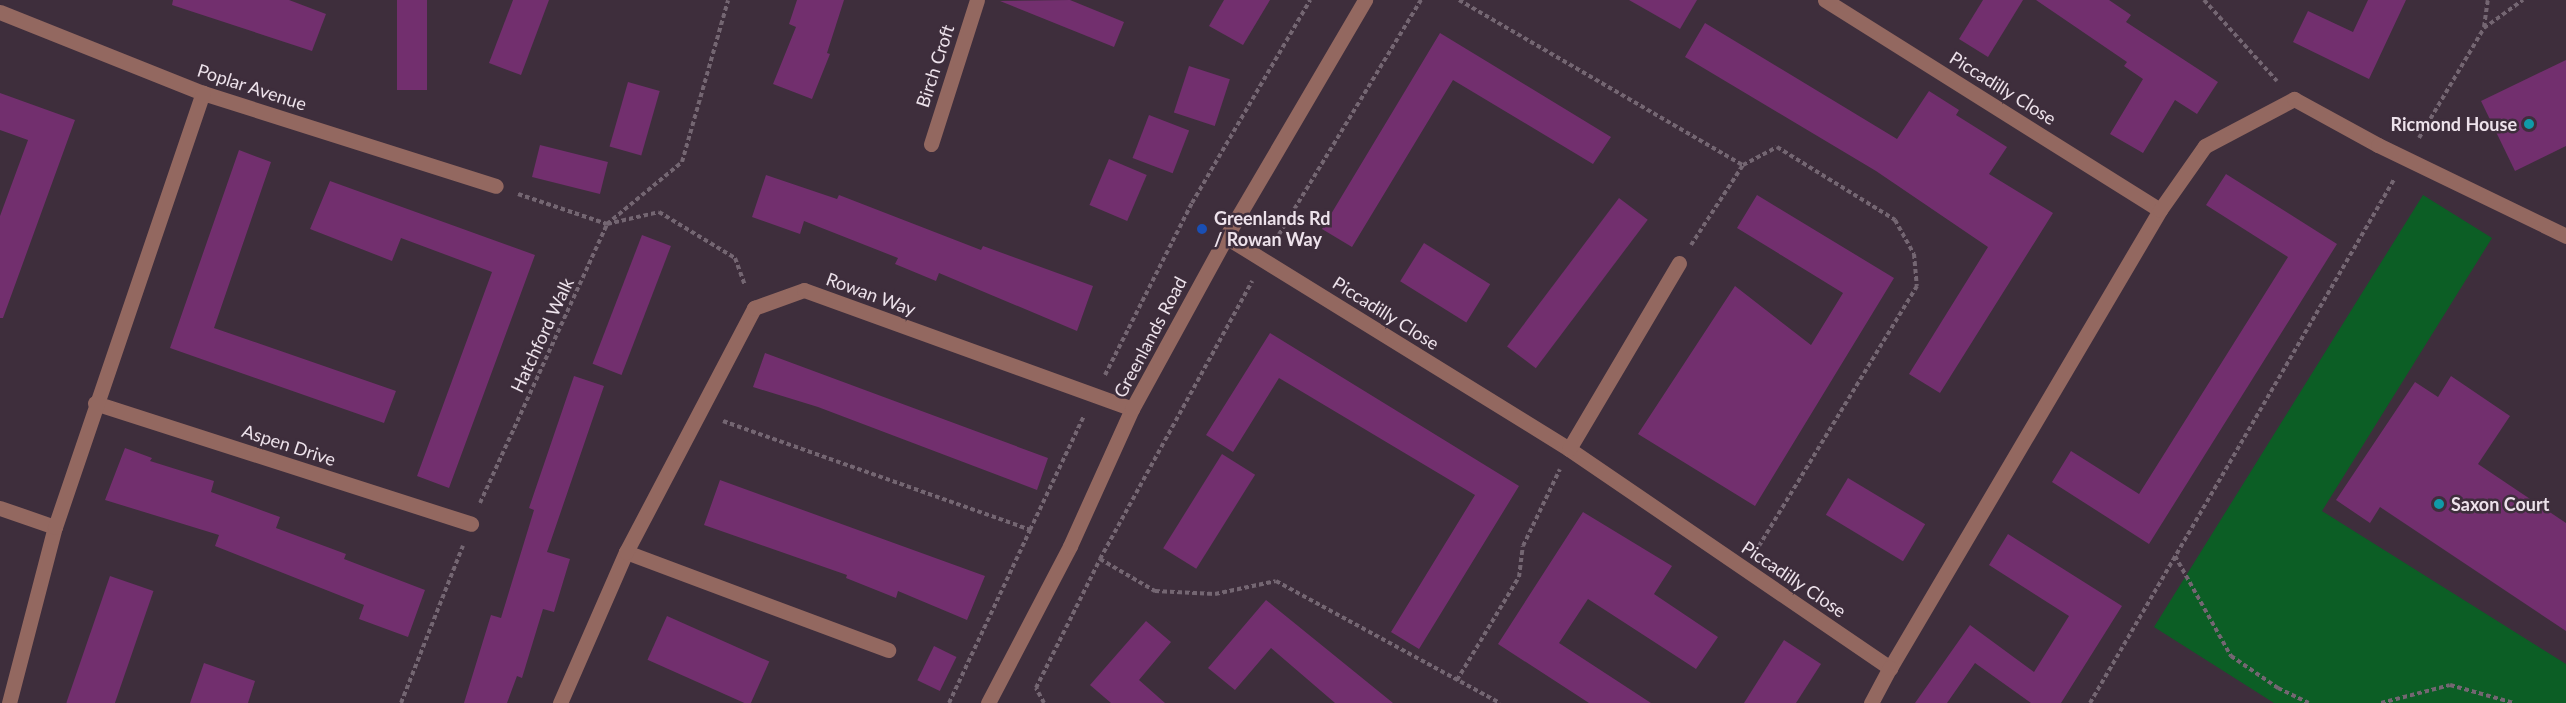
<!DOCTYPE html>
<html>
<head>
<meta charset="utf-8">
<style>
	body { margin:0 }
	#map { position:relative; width:2566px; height:703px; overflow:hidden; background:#3e2e3c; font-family:Lato,sans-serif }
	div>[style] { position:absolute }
	.green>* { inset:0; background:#0c5e25 }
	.building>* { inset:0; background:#722f6e; transform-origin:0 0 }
	.path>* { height:4px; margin-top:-2px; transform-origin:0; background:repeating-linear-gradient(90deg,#746672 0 4.5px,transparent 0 7.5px) }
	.minor>* { height:15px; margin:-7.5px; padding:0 7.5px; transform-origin:7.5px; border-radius:7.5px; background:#936860 }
	.dots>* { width:16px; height:16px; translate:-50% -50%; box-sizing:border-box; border:3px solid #3e2e3c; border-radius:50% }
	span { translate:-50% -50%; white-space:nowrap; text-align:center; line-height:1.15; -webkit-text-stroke:5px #3e2e3c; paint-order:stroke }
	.street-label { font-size:18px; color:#ede2eb }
	.poi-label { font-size:18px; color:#ede2eb; font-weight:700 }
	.right { translate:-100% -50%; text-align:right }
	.left { translate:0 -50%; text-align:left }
</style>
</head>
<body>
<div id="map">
	<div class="green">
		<i style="clip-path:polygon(2423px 195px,2492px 238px,2322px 511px,2566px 664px,2566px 703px,2274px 703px,2154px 627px)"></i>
	</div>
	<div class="building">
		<i style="clip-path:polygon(173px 0,289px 0,326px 14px,312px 51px,172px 5px)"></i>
		<i style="left:397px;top:0;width:30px;height:90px"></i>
		<i style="clip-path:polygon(513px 0,549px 0,521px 75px,489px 63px)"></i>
		<i style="clip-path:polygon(797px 0,844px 0,827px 53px,830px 54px,812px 99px,773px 84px,796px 27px,789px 24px)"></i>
		<i style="clip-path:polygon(1070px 0,1124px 22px,1114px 47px,1000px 1px)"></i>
		<i style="clip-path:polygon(1224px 0,1270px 0,1243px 45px,1209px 26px)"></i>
		<i style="clip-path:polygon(1629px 0,1697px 0,1680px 29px)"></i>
		<i style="clip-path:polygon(1983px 0,2023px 0,1988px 57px,1959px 39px)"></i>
		<i style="clip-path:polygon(2036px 0,2109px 0,2131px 15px,2126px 22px,2218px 82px,2197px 114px,2175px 100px,2143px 153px,2110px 134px,2143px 79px,2124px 66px,2127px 62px)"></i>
		<i style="clip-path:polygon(2368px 0,2406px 0,2369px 79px,2293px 42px,2308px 11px,2353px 32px)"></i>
		<i style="clip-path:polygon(1705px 23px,1897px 139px,1929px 91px,1959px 110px,1956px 115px,2007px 147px,1989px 174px,2053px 213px,1940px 393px,1909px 374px,1988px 247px,1876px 171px,1685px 57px)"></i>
		<i style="clip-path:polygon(1440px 33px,1611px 137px,1593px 164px,1453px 80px,1352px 247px,1322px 229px)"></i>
		<i style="clip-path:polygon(2566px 60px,2566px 146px,2515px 171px,2481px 101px)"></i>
		<i style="left:1189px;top:66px;width:43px;height:49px;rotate:18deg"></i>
		<i style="left:628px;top:82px;width:33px;height:67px;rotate:16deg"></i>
		<i style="clip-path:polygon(0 93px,75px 120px,3px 318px,0 318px,0 216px,28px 140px,0 130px)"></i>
		<i style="left:1149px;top:115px;width:43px;height:46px;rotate:21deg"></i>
		<i style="left:540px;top:145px;width:70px;height:33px;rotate:14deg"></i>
		<i style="clip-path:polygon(239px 150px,271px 162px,214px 328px,396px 391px,384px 423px,170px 348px)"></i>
		<i style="left:1109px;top:159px;width:41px;height:50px;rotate:23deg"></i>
		<i style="clip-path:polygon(2226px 174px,2337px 244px,2149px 544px,2052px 482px,2071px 451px,2139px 494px,2288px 257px,2206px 205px)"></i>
		<i style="clip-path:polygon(766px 175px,837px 199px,839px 195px,981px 250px,983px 246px,1093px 286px,1077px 331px,939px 273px,936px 281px,895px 264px,898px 258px,804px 221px,800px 234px,752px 217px)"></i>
		<i style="clip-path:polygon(330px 181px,535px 255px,449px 488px,417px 476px,492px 272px,401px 238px,392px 261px,310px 229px)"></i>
		<i style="clip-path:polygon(1757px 195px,1894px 278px,1755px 506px,1638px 434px,1735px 286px,1811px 345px,1843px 293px,1737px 228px)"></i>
		<i style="left:1619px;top:198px;width:36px;height:186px;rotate:37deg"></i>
		<i style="left:642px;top:235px;width:31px;height:138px;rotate:21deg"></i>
		<i style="left:1424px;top:243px;width:78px;height:45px;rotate:32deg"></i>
		<i style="clip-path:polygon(1270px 333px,1519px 486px,1419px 649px,1391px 632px,1475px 495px,1279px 378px,1233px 452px,1206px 435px)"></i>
		<i style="clip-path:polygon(765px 353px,1048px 458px,1037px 490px,818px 407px,753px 387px)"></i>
		<i style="clip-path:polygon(574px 376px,604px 386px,547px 552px,570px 559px,554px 612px,543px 609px,522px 678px,517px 676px,507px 703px,464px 703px,491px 615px,501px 618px,534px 510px,529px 508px)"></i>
		<i style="clip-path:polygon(2451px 376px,2510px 416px,2478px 464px,2566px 523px,2566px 631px,2380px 507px,2370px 523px,2336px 500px,2415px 382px,2438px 397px)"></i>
		<i style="clip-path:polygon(125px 448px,152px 458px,150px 461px,214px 481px,211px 492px,280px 517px,276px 528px,346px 554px,344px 559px,425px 590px,408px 637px,359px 619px,364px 605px,215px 546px,219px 535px,105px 500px)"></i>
		<i style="left:1222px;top:454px;width:39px;height:111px;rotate:32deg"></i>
		<i style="left:1848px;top:478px;width:90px;height:43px;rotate:31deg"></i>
		<i style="clip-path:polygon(720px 480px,985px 576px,967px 620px,898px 591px,896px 598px,846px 578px,847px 575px,704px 525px)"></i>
		<i style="clip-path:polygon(1583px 512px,1672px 566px,1654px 594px,1718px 637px,1696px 669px,1588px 599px,1559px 643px,1651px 703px,1589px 703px,1498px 644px)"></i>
		<i style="clip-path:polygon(2008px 534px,2122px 606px,2061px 703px,2031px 703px,1975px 663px,1947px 703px,1915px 703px,1970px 625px,2034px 672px,2069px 616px,1989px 565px)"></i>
		<i style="left:110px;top:576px;width:46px;height:134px;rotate:19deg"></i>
		<i style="clip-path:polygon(1266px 600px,1393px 703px,1335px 703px,1271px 648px,1235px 690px,1208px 668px)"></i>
		<i style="left:667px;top:616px;width:112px;height:48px;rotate:24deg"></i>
		<i style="clip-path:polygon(1146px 621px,1171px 642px,1139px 680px,1165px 703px,1111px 703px,1090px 685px)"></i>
		<i style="clip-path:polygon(1784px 640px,1821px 664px,1796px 703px,1744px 703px)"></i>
		<i style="left:934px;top:646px;width:25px;height:38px;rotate:26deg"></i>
		<i style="clip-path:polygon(204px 663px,255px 681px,248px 703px,190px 703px)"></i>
	</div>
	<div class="path">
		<i style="left:1459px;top:0;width:328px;rotate:30.2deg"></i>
		<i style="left:1743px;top:165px;width:38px;rotate:-28deg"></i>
		<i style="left:1777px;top:147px;width:139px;rotate:31.7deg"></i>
		<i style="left:1895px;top:220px;width:39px;rotate:61deg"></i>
		<i style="left:1914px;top:254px;width:32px;rotate:85deg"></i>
		<i style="left:1917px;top:286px;width:306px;rotate:121.3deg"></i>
		<i style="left:2204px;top:0;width:109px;rotate:48deg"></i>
		<i style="left:2484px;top:27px;width:27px;rotate:-82deg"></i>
		<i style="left:2419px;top:138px;width:128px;rotate:-59.4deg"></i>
		<i style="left:2484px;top:28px;width:48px;rotate:-35.7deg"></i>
		<i style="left:518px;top:194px;width:94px;rotate:18.6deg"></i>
		<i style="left:607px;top:224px;width:53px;rotate:-13deg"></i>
		<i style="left:659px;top:212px;width:89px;rotate:31.2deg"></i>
		<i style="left:735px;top:258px;width:29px;rotate:70deg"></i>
		<i style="left:1275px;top:241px;width:282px;rotate:-58.8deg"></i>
		<i style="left:1691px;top:245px;width:95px;rotate:-57deg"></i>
		<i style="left:1105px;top:375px;width:193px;rotate:-63.2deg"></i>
		<i style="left:1192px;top:203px;width:235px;rotate:-59.8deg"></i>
		<i style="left:723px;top:421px;width:326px;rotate:19.5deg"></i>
		<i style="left:1030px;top:530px;width:126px;rotate:-64.7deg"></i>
		<i style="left:480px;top:503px;width:307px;rotate:-65.5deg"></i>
		<i style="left:607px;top:224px;width:97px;rotate:-39.6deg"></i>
		<i style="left:682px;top:162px;width:168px;rotate:-74.1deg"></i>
		<i style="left:2175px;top:556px;width:115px;rotate:60.8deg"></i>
		<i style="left:2231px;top:656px;width:57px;rotate:34.2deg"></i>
		<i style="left:2278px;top:688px;width:34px;rotate:26deg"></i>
		<i style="left:1100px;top:559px;width:317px;rotate:-61.3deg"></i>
		<i style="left:1457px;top:680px;width:120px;rotate:-59deg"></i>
		<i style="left:1519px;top:577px;width:31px;rotate:-83deg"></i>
		<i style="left:1523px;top:546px;width:85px;rotate:-64.3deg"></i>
		<i style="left:401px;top:703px;width:169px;rotate:-68.5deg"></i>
		<i style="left:949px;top:703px;width:191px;rotate:-64.9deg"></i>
		<i style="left:1044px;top:703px;width:17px;rotate:-118deg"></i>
		<i style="left:1036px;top:688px;width:144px;rotate:-63.6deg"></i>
		<i style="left:1100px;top:559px;width:64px;rotate:30.2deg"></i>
		<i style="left:1155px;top:591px;width:60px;rotate:2.9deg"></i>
		<i style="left:1215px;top:594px;width:62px;rotate:-12deg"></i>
		<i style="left:1276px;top:581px;width:255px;rotate:28.6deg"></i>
		<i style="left:2090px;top:703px;width:607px;rotate:-59.85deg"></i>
		<i style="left:2381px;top:703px;width:71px;rotate:-14.6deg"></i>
		<i style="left:2450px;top:685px;width:66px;rotate:15.7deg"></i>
	</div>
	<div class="minor">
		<i style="left:1825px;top:0;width:395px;rotate:32.1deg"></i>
		<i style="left:0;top:12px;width:219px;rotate:21.8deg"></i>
		<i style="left:203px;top:93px;width:307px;rotate:17.6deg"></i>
		<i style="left:931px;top:144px;width:151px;rotate:-72.3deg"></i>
		<i style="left:1226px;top:237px;width:403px;rotate:31.7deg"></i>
		<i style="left:1569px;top:449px;width:389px;rotate:34.3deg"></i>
		<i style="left:1890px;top:668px;width:532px;rotate:-59.48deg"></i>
		<i style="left:2160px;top:210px;width:78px;rotate:-54.9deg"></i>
		<i style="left:2205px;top:146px;width:101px;rotate:-27.8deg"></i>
		<i style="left:2294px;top:99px;width:96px;rotate:28.7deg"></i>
		<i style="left:2378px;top:145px;width:209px;rotate:25.8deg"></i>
		<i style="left:95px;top:403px;width:395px;rotate:17.8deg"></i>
		<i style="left:1569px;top:449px;width:216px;rotate:-59.4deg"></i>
		<i style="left:0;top:508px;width:58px;rotate:19.1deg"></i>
		<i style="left:626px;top:552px;width:280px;rotate:20.5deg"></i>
		<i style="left:9px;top:703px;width:182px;rotate:-75.4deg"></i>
		<i style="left:55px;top:527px;width:459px;rotate:-71.2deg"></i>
		<i style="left:560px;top:703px;width:165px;rotate:-66.4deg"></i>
		<i style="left:626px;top:552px;width:276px;rotate:-62.3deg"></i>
		<i style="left:754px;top:308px;width:53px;rotate:-19.8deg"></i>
		<i style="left:804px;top:290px;width:349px;rotate:19.9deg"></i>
		<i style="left:988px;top:703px;width:177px;rotate:-62.4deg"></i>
		<i style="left:1070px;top:546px;width:150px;rotate:-65.7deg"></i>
		<i style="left:1132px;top:409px;width:196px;rotate:-61.3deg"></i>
		<i style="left:1226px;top:237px;width:275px;rotate:-59.6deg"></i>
		<i style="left:1871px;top:703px;width:40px;rotate:-62deg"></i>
	</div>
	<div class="dots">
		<i style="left:2529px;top:124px;background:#0f9aa8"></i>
		<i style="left:1202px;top:229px;background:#1a4fb4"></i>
		<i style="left:2439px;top:504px;background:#0f9aa8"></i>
	</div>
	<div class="street-label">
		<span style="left:935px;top:66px;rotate:-72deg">Birch Croft</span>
		<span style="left:252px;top:87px;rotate:18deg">Poplar Avenue</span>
		<span style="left:2003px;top:88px;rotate:32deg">Piccadilly Close</span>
		<span style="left:871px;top:294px;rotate:20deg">Rowan Way</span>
		<span style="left:1386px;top:313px;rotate:32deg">Piccadilly Close</span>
		<span style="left:542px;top:335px;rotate:-65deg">Hatchford Walk</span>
		<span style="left:1150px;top:337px;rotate:-62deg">Greenlands Road</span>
		<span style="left:289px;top:445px;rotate:18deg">Aspen Drive</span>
		<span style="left:1794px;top:579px;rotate:34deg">Piccadilly Close</span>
	</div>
	<div class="poi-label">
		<span class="right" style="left:2517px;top:124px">Ricmond House</span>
		<span class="left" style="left:1214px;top:229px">Greenlands Rd<br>/ Rowan Way</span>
		<span class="left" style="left:2451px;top:504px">Saxon Court</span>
	</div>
</div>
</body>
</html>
